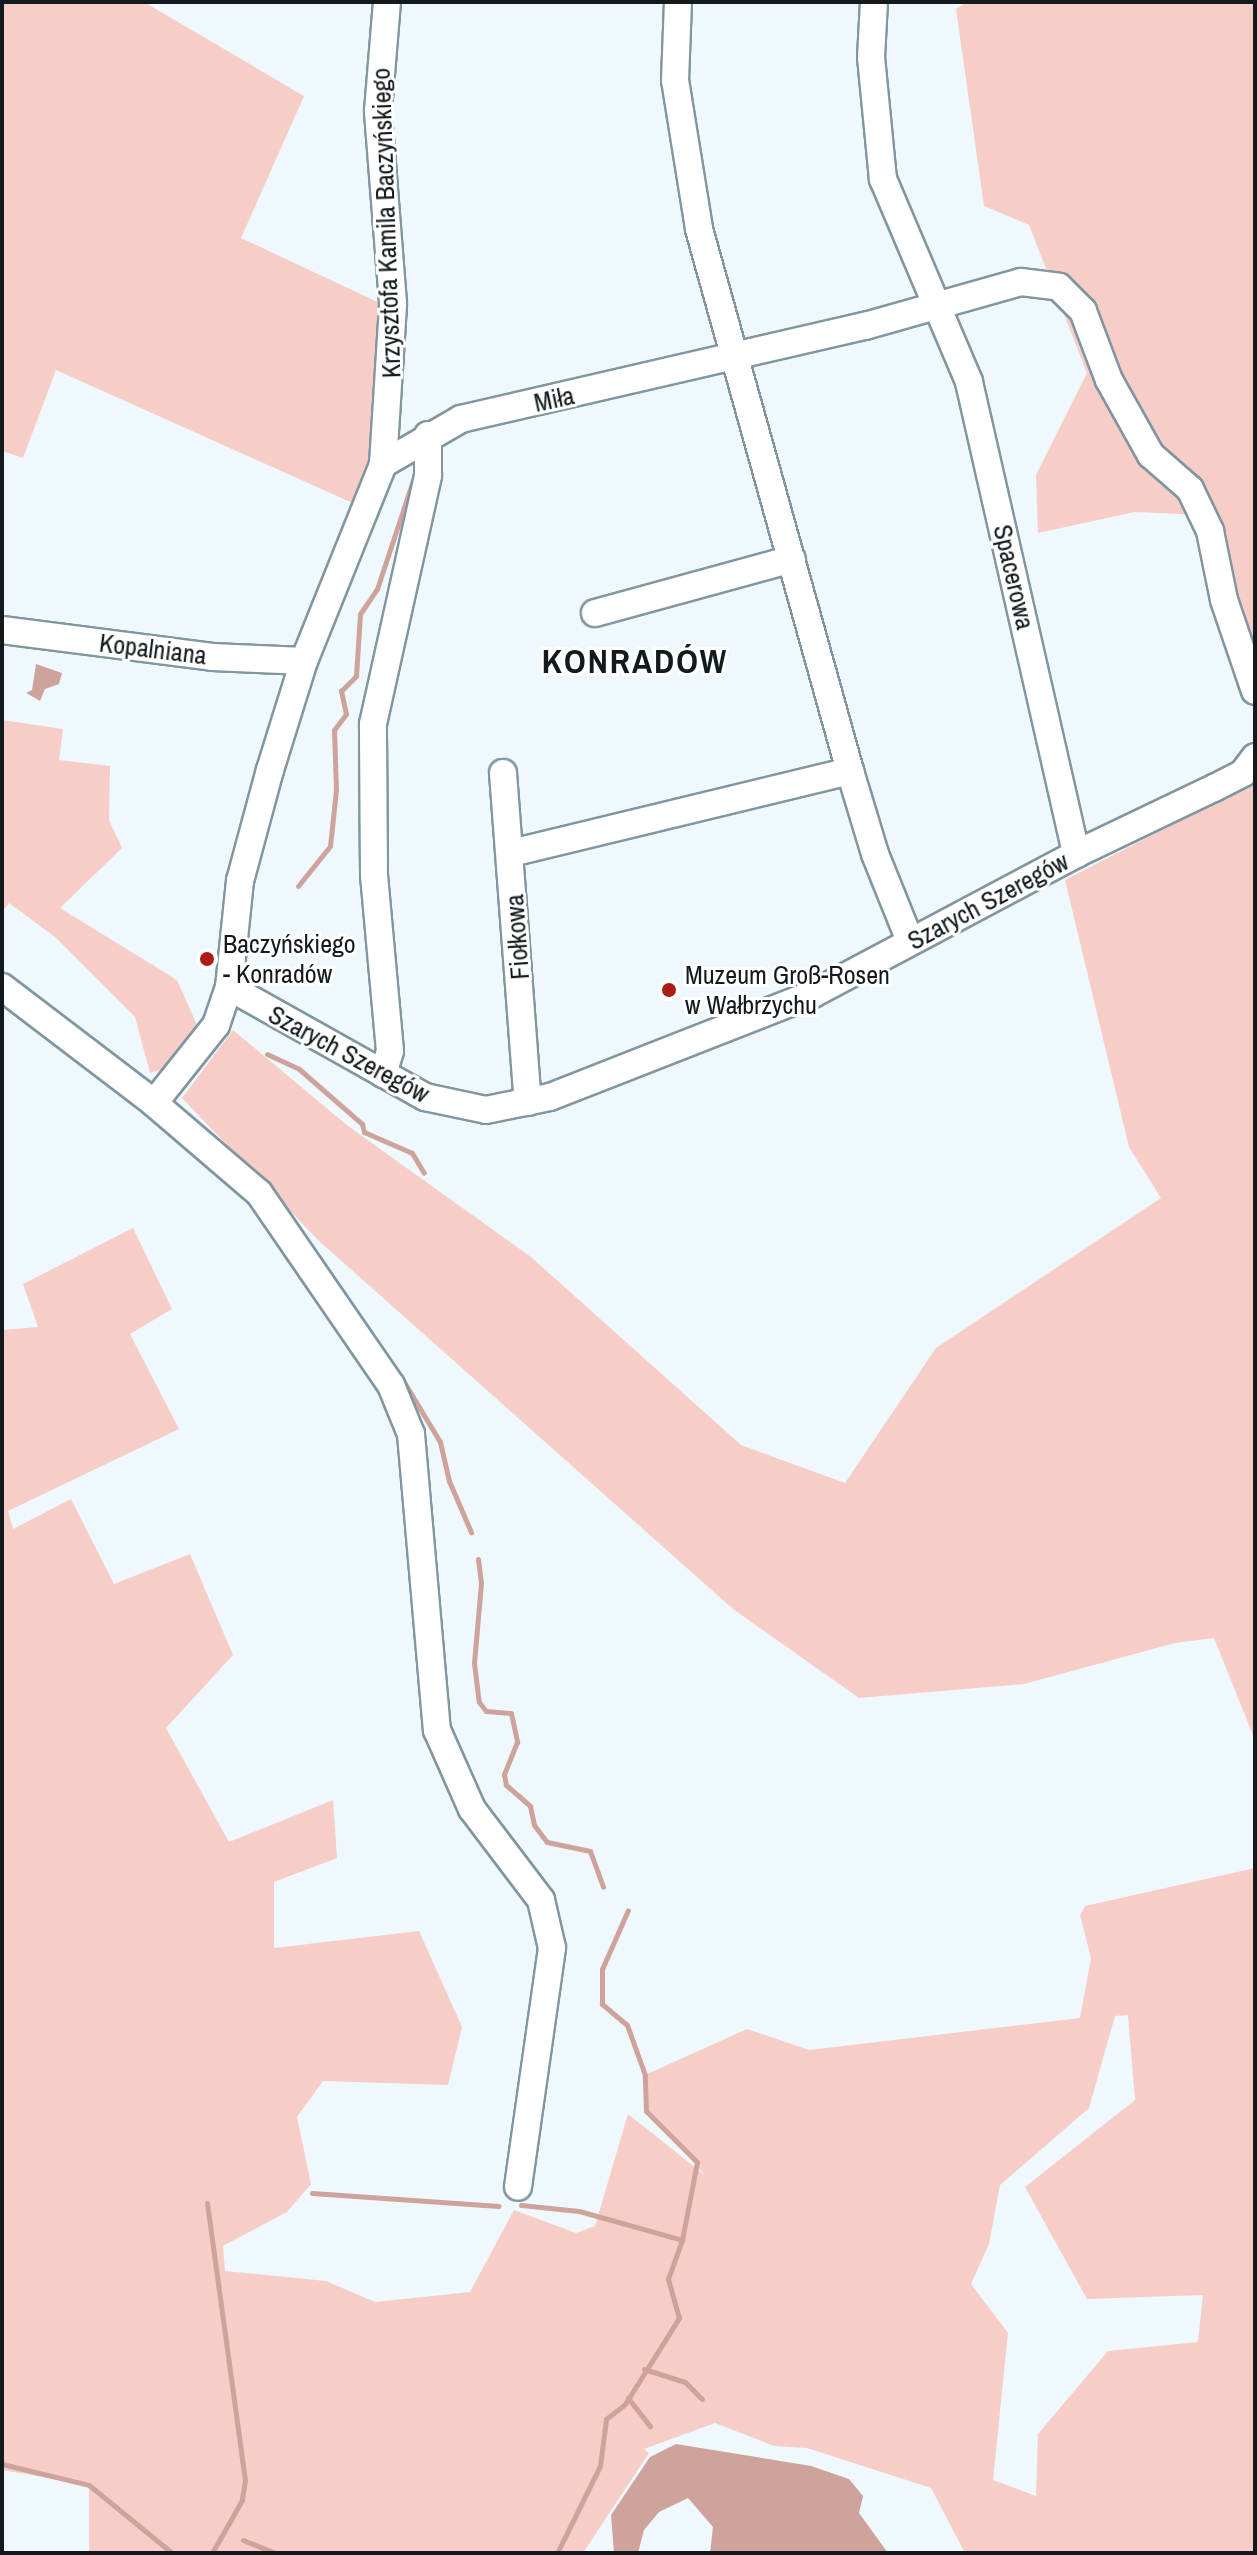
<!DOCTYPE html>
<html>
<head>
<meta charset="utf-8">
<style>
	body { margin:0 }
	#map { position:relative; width:1257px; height:2555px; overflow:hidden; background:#eff8fd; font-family:"Archivo Narrow",sans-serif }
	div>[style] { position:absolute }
	.green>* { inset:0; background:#f6cec7 }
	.water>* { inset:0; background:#cda39c }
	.stream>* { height:5px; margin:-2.5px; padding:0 2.5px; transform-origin:2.5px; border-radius:2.5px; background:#cda39c }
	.roads { filter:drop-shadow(2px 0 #8196a0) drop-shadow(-2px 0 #8196a0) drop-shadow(0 2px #8196a0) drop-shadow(0 -2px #8196a0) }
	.minor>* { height:26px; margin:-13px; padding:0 13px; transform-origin:13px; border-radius:13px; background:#fff }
	.dots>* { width:22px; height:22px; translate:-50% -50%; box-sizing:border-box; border:4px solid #fff; border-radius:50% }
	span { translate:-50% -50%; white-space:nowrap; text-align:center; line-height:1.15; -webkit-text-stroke:6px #fff; paint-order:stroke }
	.street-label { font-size:26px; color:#121a1e }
	.poi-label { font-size:26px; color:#121a1e }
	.left { translate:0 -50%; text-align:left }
	.district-label { font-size:34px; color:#121a1e; font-weight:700; letter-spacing:2px }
	.frame { position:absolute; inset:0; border:4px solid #121a1e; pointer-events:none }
</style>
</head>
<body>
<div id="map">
	<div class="green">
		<i style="clip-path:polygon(2px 2px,144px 2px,304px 96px,241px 238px,382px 304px,382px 399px,357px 505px,56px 370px,23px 458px,2px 451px)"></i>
		<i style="clip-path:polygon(967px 2px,1255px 2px,1255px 714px,1201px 515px,1135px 512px,1038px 533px,1036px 475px,1087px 373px,1029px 225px,984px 206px,956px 9px)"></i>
		<i style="clip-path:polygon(2px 720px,63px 729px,59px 760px,110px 766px,109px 820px,122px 848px,60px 908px,177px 980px,197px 1025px,164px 1069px,150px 1073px,135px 1017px,55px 937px,9px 903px,2px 912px)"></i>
		<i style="clip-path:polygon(1255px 782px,1255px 1740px,1214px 1638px,1175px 1643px,1024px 1684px,859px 1698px,733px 1609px,319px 1241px,182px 1098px,233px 1030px,348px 1126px,531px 1257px,741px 1445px,845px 1483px,936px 1348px,1161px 1198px,1129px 1147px,1065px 880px)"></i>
		<i style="clip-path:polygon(evenodd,133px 1228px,172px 1309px,130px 1334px,179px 1429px,8px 1511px,13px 1529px,71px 1499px,114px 1584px,190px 1554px,233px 1655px,166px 1728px,229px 1842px,333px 1800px,337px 1858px,274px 1882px,274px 1948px,419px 1931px,462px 2027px,448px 2085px,323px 2081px,297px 2117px,311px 2184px,287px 2212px,223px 2246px,225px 2271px,326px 2281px,375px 2302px,470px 2292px,514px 2210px,576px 2233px,595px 2226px,628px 2114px,706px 2176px,646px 2111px,645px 2075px,747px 2029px,809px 2050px,1080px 2018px,1091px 1958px,1080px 1915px,1085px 1906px,1255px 1868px,1255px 2553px,965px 2553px,931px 2488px,807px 2448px,774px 2446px,715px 2423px,644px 2449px,649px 2453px,583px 2553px,89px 2553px,89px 2485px,2px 2470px,2px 1330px,38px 1327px,23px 1284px,133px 1228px,1128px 2015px,1135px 2100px,1025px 2187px,1087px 2299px,1203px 2295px,1198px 2342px,1108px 2351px,1038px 2434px,1036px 2496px,993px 2480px,1008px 2333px,971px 2284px,989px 2244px,1000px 2185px,1089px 2108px,1115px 2016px,1128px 2015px)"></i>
	</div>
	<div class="water">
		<i style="clip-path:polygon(36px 664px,62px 673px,59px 684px,45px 689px,40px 701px,26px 693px,32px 690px)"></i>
		<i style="clip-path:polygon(676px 2444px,811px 2466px,849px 2479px,863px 2496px,859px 2513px,888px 2553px,710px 2553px,713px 2527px,688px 2498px,659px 2512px,644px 2530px,638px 2553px,614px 2553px,611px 2515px,650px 2457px)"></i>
	</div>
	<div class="stream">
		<i style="left:298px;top:886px;width:51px;rotate:-51.3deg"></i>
		<i style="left:330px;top:846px;width:56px;rotate:-83.9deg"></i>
		<i style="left:336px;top:790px;width:60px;rotate:-91.9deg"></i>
		<i style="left:334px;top:730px;width:20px;rotate:-53deg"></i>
		<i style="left:346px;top:714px;width:24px;rotate:-102deg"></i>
		<i style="left:341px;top:691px;width:21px;rotate:-45deg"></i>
		<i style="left:356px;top:676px;width:62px;rotate:-86.3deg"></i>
		<i style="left:360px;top:614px;width:30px;rotate:-56deg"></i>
		<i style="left:377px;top:589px;width:127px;rotate:-71.7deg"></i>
		<i style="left:267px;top:1054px;width:35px;rotate:25deg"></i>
		<i style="left:299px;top:1069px;width:84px;rotate:41.1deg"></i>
		<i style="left:362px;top:1124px;width:8px;rotate:76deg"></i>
		<i style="left:364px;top:1132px;width:52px;rotate:23.6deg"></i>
		<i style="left:412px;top:1153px;width:23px;rotate:59deg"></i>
		<i style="left:401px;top:1377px;width:76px;rotate:59deg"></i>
		<i style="left:440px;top:1442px;width:40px;rotate:77deg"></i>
		<i style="left:449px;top:1481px;width:56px;rotate:66.7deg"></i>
		<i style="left:478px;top:1559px;width:24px;rotate:83deg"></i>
		<i style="left:481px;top:1583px;width:80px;rotate:95deg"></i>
		<i style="left:474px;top:1663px;width:39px;rotate:83deg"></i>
		<i style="left:479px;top:1702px;width:11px;rotate:52deg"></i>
		<i style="left:486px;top:1711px;width:25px;rotate:5deg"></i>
		<i style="left:511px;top:1713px;width:30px;rotate:78deg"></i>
		<i style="left:517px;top:1742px;width:35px;rotate:112deg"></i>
		<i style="left:504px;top:1774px;width:11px;rotate:80deg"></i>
		<i style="left:506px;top:1785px;width:32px;rotate:41deg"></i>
		<i style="left:530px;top:1806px;width:19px;rotate:78deg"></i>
		<i style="left:534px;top:1825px;width:21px;rotate:53deg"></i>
		<i style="left:547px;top:1842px;width:44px;rotate:11.8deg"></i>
		<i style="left:590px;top:1851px;width:38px;rotate:70deg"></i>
		<i style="left:312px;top:2193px;width:187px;rotate:4deg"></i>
		<i style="left:207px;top:2203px;width:280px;rotate:82.2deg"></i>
		<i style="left:245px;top:2480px;width:20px;rotate:99deg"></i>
		<i style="left:242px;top:2500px;width:61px;rotate:119.5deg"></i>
		<i style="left:521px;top:2205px;width:58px;rotate:5.9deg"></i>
		<i style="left:579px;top:2211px;width:107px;rotate:15.7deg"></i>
		<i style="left:644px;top:2369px;width:43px;rotate:17.6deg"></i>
		<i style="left:685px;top:2382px;width:24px;rotate:45deg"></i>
		<i style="left:628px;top:2398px;width:36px;rotate:52deg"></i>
		<i style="left:2px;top:2464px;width:89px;rotate:13.6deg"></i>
		<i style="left:89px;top:2485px;width:107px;rotate:39.3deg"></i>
		<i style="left:243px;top:2540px;width:35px;rotate:22deg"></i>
		<i style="left:557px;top:2553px;width:97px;rotate:-63.7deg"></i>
		<i style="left:600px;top:2466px;width:47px;rotate:-82.7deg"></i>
		<i style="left:606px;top:2419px;width:24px;rotate:-38deg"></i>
		<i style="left:625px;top:2404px;width:102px;rotate:-57.9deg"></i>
		<i style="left:679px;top:2318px;width:41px;rotate:-105.8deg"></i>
		<i style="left:668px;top:2279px;width:41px;rotate:-70.3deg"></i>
		<i style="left:682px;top:2240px;width:79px;rotate:-79.1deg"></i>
		<i style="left:697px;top:2162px;width:72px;rotate:-135deg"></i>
		<i style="left:646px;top:2111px;width:36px;rotate:-92deg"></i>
		<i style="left:645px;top:2075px;width:53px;rotate:-109.8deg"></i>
		<i style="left:627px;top:2025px;width:33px;rotate:-140deg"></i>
		<i style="left:602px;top:2004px;width:35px;rotate:-90deg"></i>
		<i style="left:602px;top:1969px;width:64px;rotate:-66.2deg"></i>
	</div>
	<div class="roads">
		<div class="minor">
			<i style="left:678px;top:2px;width:78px;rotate:92.2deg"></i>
			<i style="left:675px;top:80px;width:151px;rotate:80.8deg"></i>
			<i style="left:699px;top:229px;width:563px;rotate:74.43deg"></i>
			<i style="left:850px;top:771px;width:87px;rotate:73.2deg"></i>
			<i style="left:875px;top:854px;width:94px;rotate:68.1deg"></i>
			<i style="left:874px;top:2px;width:55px;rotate:93.1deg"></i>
			<i style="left:871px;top:57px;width:123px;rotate:84.4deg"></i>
			<i style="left:883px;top:179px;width:220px;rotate:67deg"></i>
			<i style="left:969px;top:382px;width:484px;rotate:77.2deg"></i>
			<i style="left:383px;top:464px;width:90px;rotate:-30deg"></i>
			<i style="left:461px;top:419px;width:415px;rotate:-13deg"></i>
			<i style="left:865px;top:326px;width:162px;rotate:-15.8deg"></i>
			<i style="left:1021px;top:282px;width:38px;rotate:7deg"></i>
			<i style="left:1059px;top:287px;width:34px;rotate:45deg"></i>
			<i style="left:1083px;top:311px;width:74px;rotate:69.4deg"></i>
			<i style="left:1109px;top:380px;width:86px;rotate:60.8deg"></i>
			<i style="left:1151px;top:455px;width:52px;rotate:41.1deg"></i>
			<i style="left:1190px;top:489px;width:47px;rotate:64.5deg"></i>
			<i style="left:1210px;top:531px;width:70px;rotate:78.5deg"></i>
			<i style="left:1224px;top:600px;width:96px;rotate:71.2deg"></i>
			<i style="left:595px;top:613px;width:204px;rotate:-15.3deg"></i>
			<i style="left:2px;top:630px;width:212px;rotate:7.3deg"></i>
			<i style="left:212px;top:657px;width:92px;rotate:2.5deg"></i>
			<i style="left:503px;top:773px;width:330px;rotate:85.7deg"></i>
			<i style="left:511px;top:853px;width:349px;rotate:-13.6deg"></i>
			<i style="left:2px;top:987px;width:191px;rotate:37.3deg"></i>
			<i style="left:154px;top:1103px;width:138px;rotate:40.6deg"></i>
			<i style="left:259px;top:1193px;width:233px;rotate:55.5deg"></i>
			<i style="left:391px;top:1385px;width:53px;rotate:67.8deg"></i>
			<i style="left:411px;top:1434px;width:297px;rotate:85deg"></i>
			<i style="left:437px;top:1730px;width:86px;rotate:66.1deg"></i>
			<i style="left:472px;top:1809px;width:114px;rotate:52.8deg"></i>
			<i style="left:541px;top:1900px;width:49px;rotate:77.1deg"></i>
			<i style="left:552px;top:1948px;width:241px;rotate:98.1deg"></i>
			<i style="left:229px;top:987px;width:225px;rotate:29.3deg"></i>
			<i style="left:425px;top:1097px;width:62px;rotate:12deg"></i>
			<i style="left:486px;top:1110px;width:65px;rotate:-11.5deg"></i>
			<i style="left:550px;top:1097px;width:282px;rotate:-21.4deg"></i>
			<i style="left:813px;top:994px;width:298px;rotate:-28deg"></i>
			<i style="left:1076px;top:854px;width:153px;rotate:-25.6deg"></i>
			<i style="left:1214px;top:788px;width:33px;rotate:-27deg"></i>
			<i style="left:1243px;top:773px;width:20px;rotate:-53deg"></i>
			<i style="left:383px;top:1074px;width:24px;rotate:-73deg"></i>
			<i style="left:390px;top:1051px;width:176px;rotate:-95.2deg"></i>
			<i style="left:374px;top:876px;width:152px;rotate:-90.4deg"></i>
			<i style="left:373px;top:724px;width:255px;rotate:-77.5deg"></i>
			<i style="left:428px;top:475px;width:40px;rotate:-90deg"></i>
			<i style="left:154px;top:1103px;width:100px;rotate:-51.5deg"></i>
			<i style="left:216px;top:1025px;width:40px;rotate:-71.1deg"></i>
			<i style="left:229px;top:987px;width:107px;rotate:-84.1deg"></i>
			<i style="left:240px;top:881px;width:115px;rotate:-74.9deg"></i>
			<i style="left:270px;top:770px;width:114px;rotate:-72.7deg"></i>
			<i style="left:304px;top:661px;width:212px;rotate:-68.1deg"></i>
			<i style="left:383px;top:464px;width:161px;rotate:-86.4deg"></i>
			<i style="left:393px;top:303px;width:193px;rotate:-94.5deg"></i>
			<i style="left:378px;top:111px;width:109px;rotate:-85.3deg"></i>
		</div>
	</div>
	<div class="dots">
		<i style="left:207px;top:959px;background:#ad1d14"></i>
		<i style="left:669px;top:990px;background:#ad1d14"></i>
	</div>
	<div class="street-label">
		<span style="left:386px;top:223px;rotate:-92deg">Krzysztofa Kamila Baczyńskiego</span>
		<span style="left:554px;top:399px;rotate:-12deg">Miła</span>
		<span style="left:1014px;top:577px;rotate:77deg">Spacerowa</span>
		<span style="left:153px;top:649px;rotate:7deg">Kopalniana</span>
		<span style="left:988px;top:901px;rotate:-28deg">Szarych Szeregów</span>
		<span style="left:517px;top:937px;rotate:-94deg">Fiołkowa</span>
		<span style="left:349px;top:1054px;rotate:28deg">Szarych Szeregów</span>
	</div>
	<div class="poi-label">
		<span class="left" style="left:223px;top:959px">Baczyńskiego<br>- Konradów</span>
		<span class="left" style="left:685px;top:990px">Muzeum Groß-Rosen<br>w Wałbrzychu</span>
	</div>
	<div class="district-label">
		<span style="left:635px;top:662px">KONRADÓW</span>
	</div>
	<div class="frame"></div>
</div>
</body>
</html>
